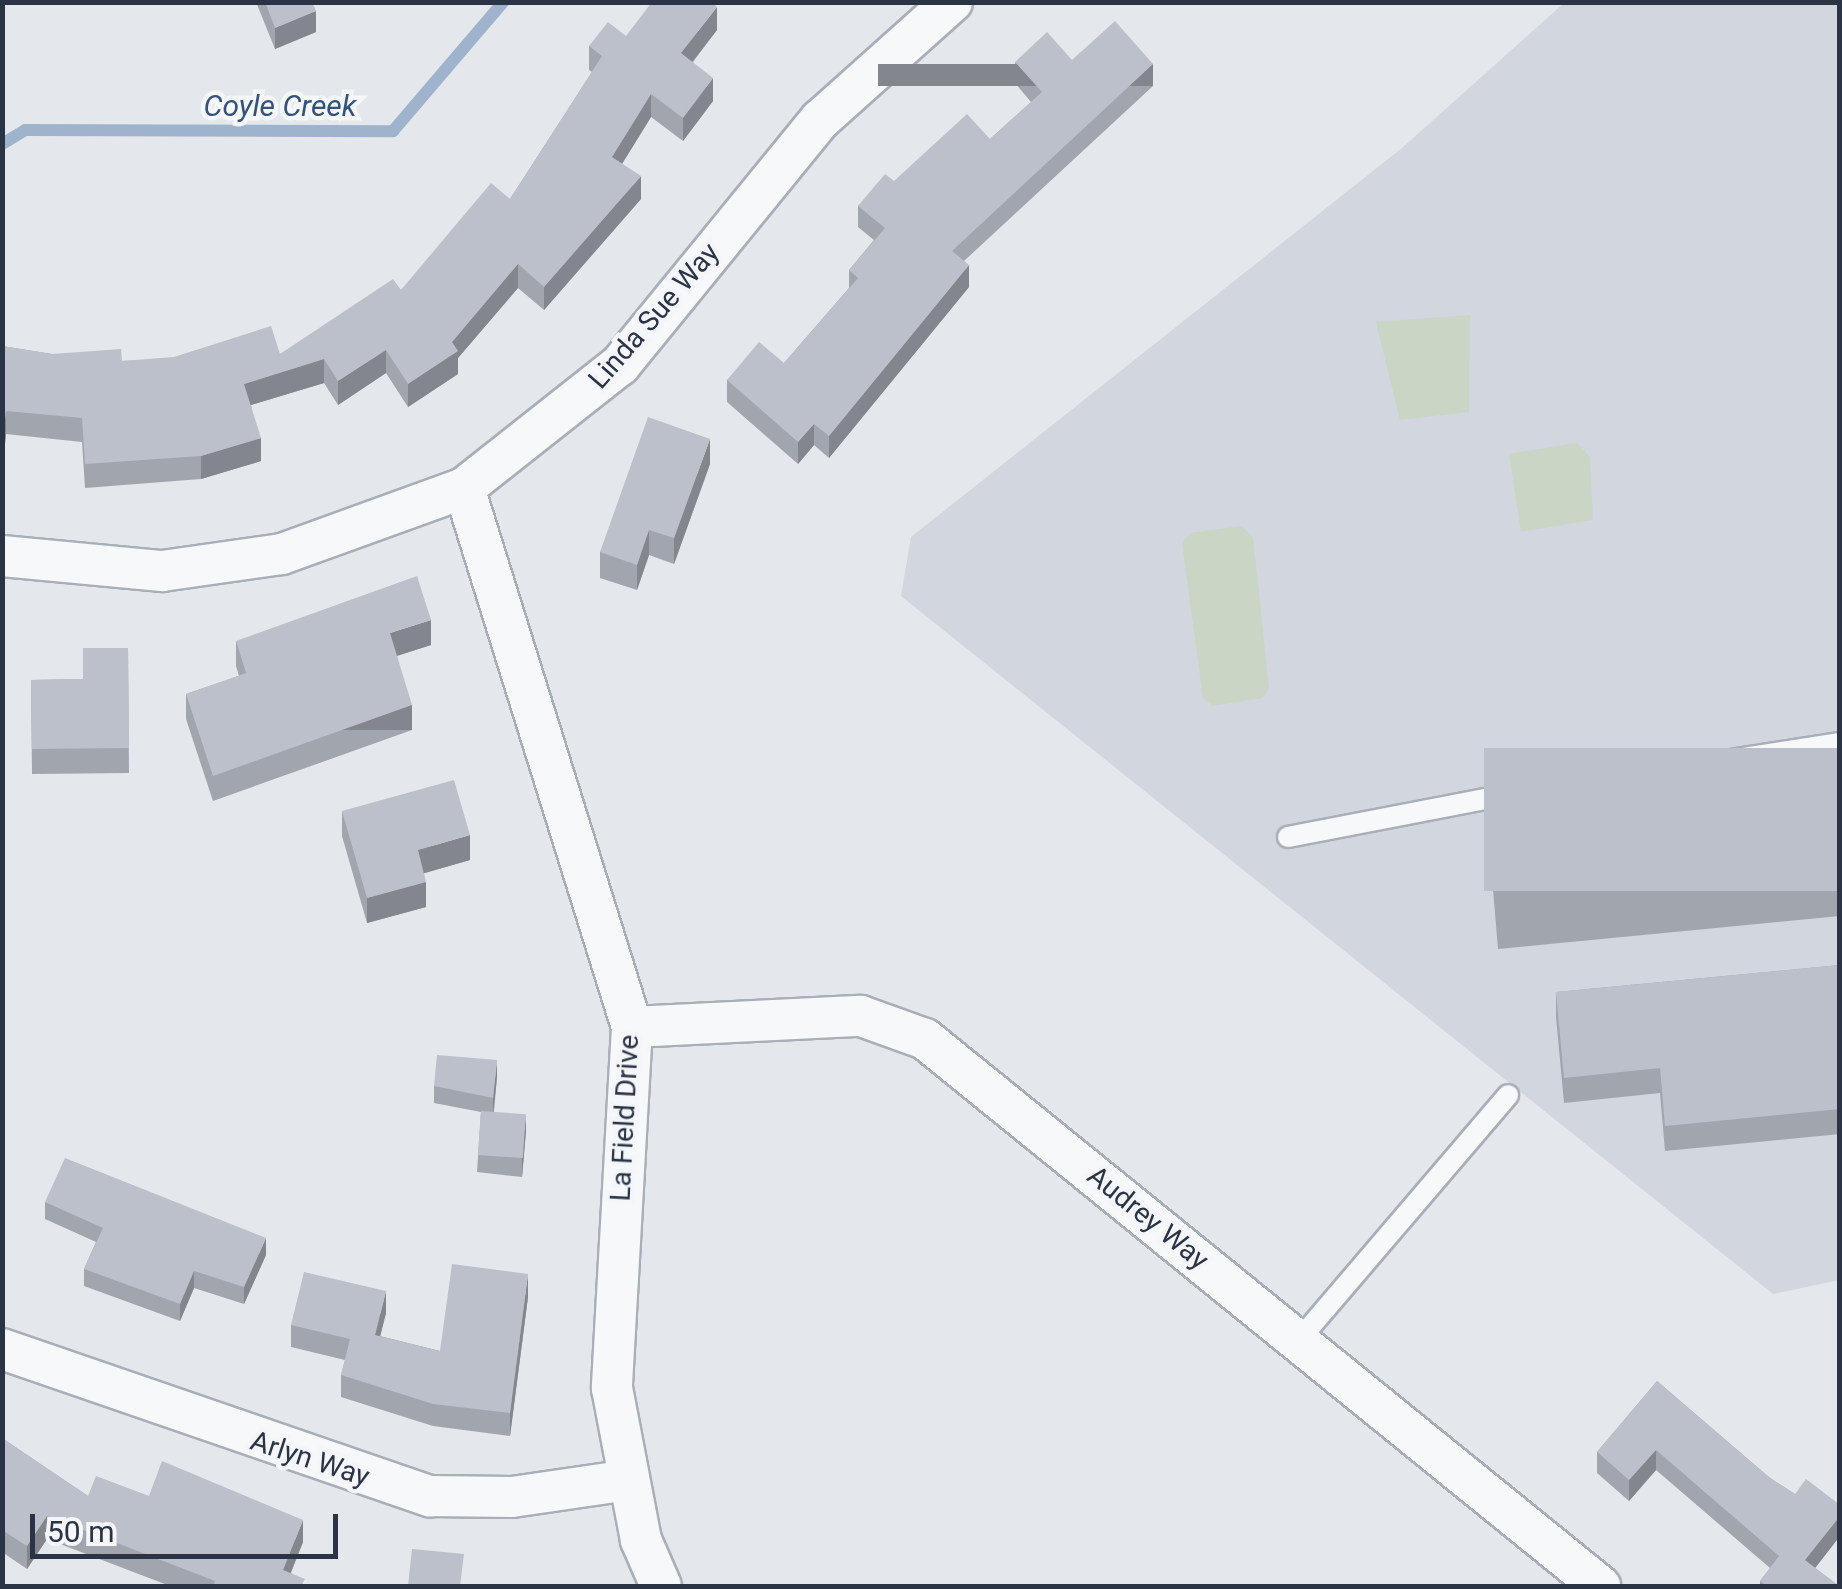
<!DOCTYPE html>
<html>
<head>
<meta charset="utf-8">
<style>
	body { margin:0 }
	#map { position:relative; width:1842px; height:1589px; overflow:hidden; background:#e4e7ec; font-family:Roboto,sans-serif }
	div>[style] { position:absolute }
	.built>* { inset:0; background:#d2d6de }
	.green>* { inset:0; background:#c9d6c5 }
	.stream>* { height:12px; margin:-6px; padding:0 6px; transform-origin:6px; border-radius:6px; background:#9fb4cc }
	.roads { filter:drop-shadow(2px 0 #a9aeb7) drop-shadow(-2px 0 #a9aeb7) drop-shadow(0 2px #a9aeb7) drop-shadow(0 -2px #a9aeb7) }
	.service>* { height:20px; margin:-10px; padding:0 10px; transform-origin:10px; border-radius:10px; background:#f7f8fa }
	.minor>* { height:40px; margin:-20px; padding:0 20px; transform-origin:20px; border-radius:20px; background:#f7f8fa }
	.wall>* { inset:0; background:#a1a5ae }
	.shaded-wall>* { inset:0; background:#83868d; transform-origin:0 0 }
	.building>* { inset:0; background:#bbc0ca; transform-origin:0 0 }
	span { translate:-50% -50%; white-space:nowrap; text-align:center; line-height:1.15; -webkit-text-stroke:9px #f4f6f9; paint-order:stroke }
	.street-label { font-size:28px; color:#2b3445 }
	.water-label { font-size:30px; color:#34527a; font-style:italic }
	.frame { position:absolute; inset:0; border:5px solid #2b3445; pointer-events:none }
	.scale { position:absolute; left:30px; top:1514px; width:308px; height:45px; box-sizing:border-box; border:5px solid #2b3445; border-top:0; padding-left:12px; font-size:30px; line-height:35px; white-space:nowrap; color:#2b3445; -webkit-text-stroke:8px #f4f6f9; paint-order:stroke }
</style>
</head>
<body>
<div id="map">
	<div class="built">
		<i style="clip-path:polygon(1564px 3px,1839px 3px,1839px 1280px,1773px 1294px,901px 596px,911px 537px,1402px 148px)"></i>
	</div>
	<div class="green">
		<i style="clip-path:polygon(1470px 315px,1469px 412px,1400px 420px,1376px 322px)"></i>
		<i style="clip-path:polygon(1577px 443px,1590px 457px,1593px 520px,1521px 532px,1509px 454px)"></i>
		<i style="clip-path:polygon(1241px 526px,1253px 537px,1269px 688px,1262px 698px,1213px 706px,1203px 698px,1182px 543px,1190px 533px)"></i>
	</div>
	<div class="stream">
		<i style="left:2px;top:144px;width:27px;rotate:-31deg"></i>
		<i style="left:25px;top:130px;width:368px;rotate:0.2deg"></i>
		<i style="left:393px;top:131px;width:170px;rotate:-49.5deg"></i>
	</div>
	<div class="roads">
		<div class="service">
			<i style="left:1659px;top:771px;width:183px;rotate:-8.8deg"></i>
			<i style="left:1288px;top:837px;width:227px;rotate:-10.9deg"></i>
			<i style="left:1299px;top:1340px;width:322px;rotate:-49.5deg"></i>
		</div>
		<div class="minor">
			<i style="left:464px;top:488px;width:565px;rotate:72.69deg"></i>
			<i style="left:632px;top:1027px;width:362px;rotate:93.2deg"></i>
			<i style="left:612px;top:1388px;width:155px;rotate:79.2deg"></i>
			<i style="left:641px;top:1540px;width:50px;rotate:66.5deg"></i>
			<i style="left:2px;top:556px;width:161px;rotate:5.4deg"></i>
			<i style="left:162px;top:571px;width:121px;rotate:-8.1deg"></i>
			<i style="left:282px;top:554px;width:194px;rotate:-19.9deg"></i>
			<i style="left:464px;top:488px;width:199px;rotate:-38.3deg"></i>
			<i style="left:620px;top:365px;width:316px;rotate:-50.8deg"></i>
			<i style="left:820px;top:120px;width:177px;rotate:-41.8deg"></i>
			<i style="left:632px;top:1027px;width:229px;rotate:-2.8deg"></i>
			<i style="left:861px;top:1016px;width:68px;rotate:19.8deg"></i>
			<i style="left:925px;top:1039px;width:869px;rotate:39.02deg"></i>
			<i style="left:2px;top:1349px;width:453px;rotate:19deg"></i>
			<i style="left:430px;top:1496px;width:82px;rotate:0.7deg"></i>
			<i style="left:512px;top:1497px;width:118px;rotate:-8.3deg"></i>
		</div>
	</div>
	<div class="wall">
		<i style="clip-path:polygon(256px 2px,312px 2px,316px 32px,275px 49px)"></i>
		<i style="clip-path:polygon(717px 30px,693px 62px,713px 101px,683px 141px,651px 117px,622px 164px,641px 199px,544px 310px,518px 288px,458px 358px,458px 374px,408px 407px,386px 373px,338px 405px,324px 383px,251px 405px,261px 461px,201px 479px,85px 488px,82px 442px,6px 434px,2px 466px,2px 346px,52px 354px,122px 361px,280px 354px,401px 290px,510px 199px,592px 72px,589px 70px,589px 46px,626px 36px)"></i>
		<i style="clip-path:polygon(1072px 60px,1153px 86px,964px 261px,969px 287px,829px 458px,814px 445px,798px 464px,727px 402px,727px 380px,784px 363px,849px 288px,849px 270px,874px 240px,858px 227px,858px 206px,894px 181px,990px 139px,1031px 102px,1015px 83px,1015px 62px)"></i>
		<i style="clip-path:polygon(710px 464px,674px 564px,649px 555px,637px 590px,600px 578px,600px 552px)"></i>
		<i style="clip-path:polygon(236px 641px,431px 645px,397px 656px,412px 730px,213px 801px,186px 719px,186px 694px,239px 676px,236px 666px)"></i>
		<i style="clip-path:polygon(128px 648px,129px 773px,32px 774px,31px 680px,83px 679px)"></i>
		<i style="clip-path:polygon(1840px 748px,1840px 916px,1498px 949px,1487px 817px,1487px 792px)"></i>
		<i style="clip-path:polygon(342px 811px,470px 860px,424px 873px,426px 907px,367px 923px,342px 836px)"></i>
		<i style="clip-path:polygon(1840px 965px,1840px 1134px,1665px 1151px,1660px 1093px,1564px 1103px,1556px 1017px,1556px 992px)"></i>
		<i style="clip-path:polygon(497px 1077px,494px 1112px,526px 1131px,522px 1177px,477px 1172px,481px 1112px,434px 1103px,434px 1086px)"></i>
		<i style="clip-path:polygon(45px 1202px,266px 1255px,244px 1304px,194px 1288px,180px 1321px,84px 1286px,84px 1269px,96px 1242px,45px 1219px)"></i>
		<i style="clip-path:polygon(528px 1297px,510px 1436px,433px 1426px,341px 1397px,341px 1375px,345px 1360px,291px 1347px,291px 1325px,386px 1313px,380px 1336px,440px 1351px)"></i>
		<i style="clip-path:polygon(1657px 1381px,1770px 1478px,1795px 1494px,1840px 1505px,1840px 1536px,1815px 1568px,1839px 1586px,1760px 1586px,1760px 1581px,1770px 1568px,1656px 1470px,1629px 1501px,1597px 1473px,1597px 1452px)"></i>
		<i style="clip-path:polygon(2px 1438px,88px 1496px,149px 1496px,303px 1542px,291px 1573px,305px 1586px,170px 1586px,47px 1539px,27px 1569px,2px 1552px)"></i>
	</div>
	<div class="shaded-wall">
		<i style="clip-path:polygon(717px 7px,717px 30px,681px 76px,681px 53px)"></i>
		<i style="clip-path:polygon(316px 11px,316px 32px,275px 49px,275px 28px)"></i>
		<i style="left:1153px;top:64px;width:22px;height:275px;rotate:90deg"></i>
		<i style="clip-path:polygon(713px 78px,713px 101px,683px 141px,683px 118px)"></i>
		<i style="clip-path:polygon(651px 94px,651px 117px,612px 180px,612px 157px)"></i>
		<i style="clip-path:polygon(641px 176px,641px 199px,544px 310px,544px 287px)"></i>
		<i style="clip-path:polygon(518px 264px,518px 288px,458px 358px,458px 374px,408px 407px,408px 384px,452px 342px)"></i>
		<i style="clip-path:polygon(969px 265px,969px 287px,829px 458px,829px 436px)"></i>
		<i style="clip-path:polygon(386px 350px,386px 373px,338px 405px,338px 381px)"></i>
		<i style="clip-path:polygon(324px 359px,324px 383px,244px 407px,244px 384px)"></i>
		<i style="clip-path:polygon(6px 411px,6px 434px,3px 466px,3px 443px)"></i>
		<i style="clip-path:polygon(814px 424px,814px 445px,798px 464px,798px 442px)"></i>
		<i style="clip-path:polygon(261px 438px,261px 461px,201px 479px,201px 456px)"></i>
		<i style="clip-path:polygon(710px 439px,710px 464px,674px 564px,674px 538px)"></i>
		<i style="clip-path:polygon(649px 530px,649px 555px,637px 590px,637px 565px)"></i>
		<i style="clip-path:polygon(431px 620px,431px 645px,390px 658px,390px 633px)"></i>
		<i style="left:412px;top:705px;width:25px;height:211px;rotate:90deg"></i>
		<i style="clip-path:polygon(470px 835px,470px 860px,418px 875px,418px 850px)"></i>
		<i style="clip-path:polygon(426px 882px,426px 907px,367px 923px,367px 898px)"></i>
		<i style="clip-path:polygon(497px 1060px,497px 1077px,493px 1115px,493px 1098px)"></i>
		<i style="clip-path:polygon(526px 1114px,526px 1131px,522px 1177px,522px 1159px)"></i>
		<i style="clip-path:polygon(266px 1238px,266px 1255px,244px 1304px,244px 1287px)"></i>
		<i style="clip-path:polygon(194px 1271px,194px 1288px,180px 1321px,180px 1304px)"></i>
		<i style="clip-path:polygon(528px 1274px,528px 1297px,510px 1436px,510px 1413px)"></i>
		<i style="clip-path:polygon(386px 1291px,386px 1313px,375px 1357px,375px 1335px)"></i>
		<i style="clip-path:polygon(1656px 1450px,1656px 1470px,1629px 1501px,1629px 1480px)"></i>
		<i style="clip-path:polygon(47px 1516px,47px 1539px,27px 1569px,27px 1546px)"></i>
		<i style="clip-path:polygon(1840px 1516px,1840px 1536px,1805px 1581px,1805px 1560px)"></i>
		<i style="clip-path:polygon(303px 1520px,303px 1542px,285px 1586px,283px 1570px)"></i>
	</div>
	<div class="building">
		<i style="clip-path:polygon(265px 2px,312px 2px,316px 11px,275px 28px)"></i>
		<i style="clip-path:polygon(652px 2px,712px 2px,717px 7px,681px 53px,713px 78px,683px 118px,651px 94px,612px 157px,641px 176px,544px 287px,518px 264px,452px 342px,458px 351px,408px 384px,386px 350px,338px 381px,324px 359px,244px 384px,261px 438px,201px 456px,85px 464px,82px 418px,6px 411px,2px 443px,2px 346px,52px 354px,121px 349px,122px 361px,174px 357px,271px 326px,280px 354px,393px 279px,401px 290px,491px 183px,510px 199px,602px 56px,589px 46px,608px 22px,626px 36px)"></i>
		<i style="clip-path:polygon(1115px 21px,1153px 64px,952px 251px,969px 265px,829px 436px,814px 424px,798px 442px,727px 380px,759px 342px,784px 363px,858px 278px,849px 270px,885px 228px,858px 206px,885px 174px,894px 181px,967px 114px,990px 139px,1042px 92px,1015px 62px,1047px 32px,1072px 60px)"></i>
		<i style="clip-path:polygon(648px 417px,710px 439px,674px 538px,649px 530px,637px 565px,600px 552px)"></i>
		<i style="clip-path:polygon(417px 576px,431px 620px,390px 633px,412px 705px,213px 776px,186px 694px,246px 673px,236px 641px)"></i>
		<i style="clip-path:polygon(83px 648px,128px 648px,129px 748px,32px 749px,31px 680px,83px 679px)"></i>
		<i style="left:1840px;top:748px;width:143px;height:356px;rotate:90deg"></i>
		<i style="clip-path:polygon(454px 780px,470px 835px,418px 850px,426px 882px,367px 898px,342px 811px)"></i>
		<i style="clip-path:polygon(1840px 965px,1840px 1109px,1665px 1126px,1660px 1068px,1564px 1078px,1556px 992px)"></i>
		<i style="clip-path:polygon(437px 1055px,497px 1060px,493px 1098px,434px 1086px)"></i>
		<i style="left:481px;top:1111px;width:45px;height:44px;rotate:4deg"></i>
		<i style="clip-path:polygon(65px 1158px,266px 1238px,244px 1287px,194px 1271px,180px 1304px,84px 1269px,103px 1228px,45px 1202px)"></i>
		<i style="clip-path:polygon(452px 1264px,528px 1274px,510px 1413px,433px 1404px,341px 1375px,350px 1339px,291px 1325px,304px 1272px,386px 1291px,375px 1335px,440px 1351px)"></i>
		<i style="clip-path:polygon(1657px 1381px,1770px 1478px,1795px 1494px,1806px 1479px,1840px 1505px,1840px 1516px,1805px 1560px,1839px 1586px,1767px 1586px,1760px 1581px,1779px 1556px,1656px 1450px,1629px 1480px,1597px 1452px)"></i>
		<i style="clip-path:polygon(2px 1438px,88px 1496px,96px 1476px,149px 1496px,162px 1461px,303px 1520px,283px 1570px,305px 1579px,301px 1586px,213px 1586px,215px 1581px,47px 1516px,27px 1546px,2px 1530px)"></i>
		<i style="clip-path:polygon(412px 1549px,464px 1554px,460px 1586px,408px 1586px)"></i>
	</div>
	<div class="street-label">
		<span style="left:654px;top:316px;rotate:-49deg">Linda Sue Way</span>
		<span style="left:625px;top:1118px;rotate:-87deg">La Field Drive</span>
		<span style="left:1148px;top:1218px;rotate:39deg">Audrey Way</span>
		<span style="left:310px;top:1459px;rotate:18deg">Arlyn Way</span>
	</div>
	<div class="water-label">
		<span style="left:280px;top:106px">Coyle Creek</span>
	</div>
	<div class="frame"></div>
	<div class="scale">50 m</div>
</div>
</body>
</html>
